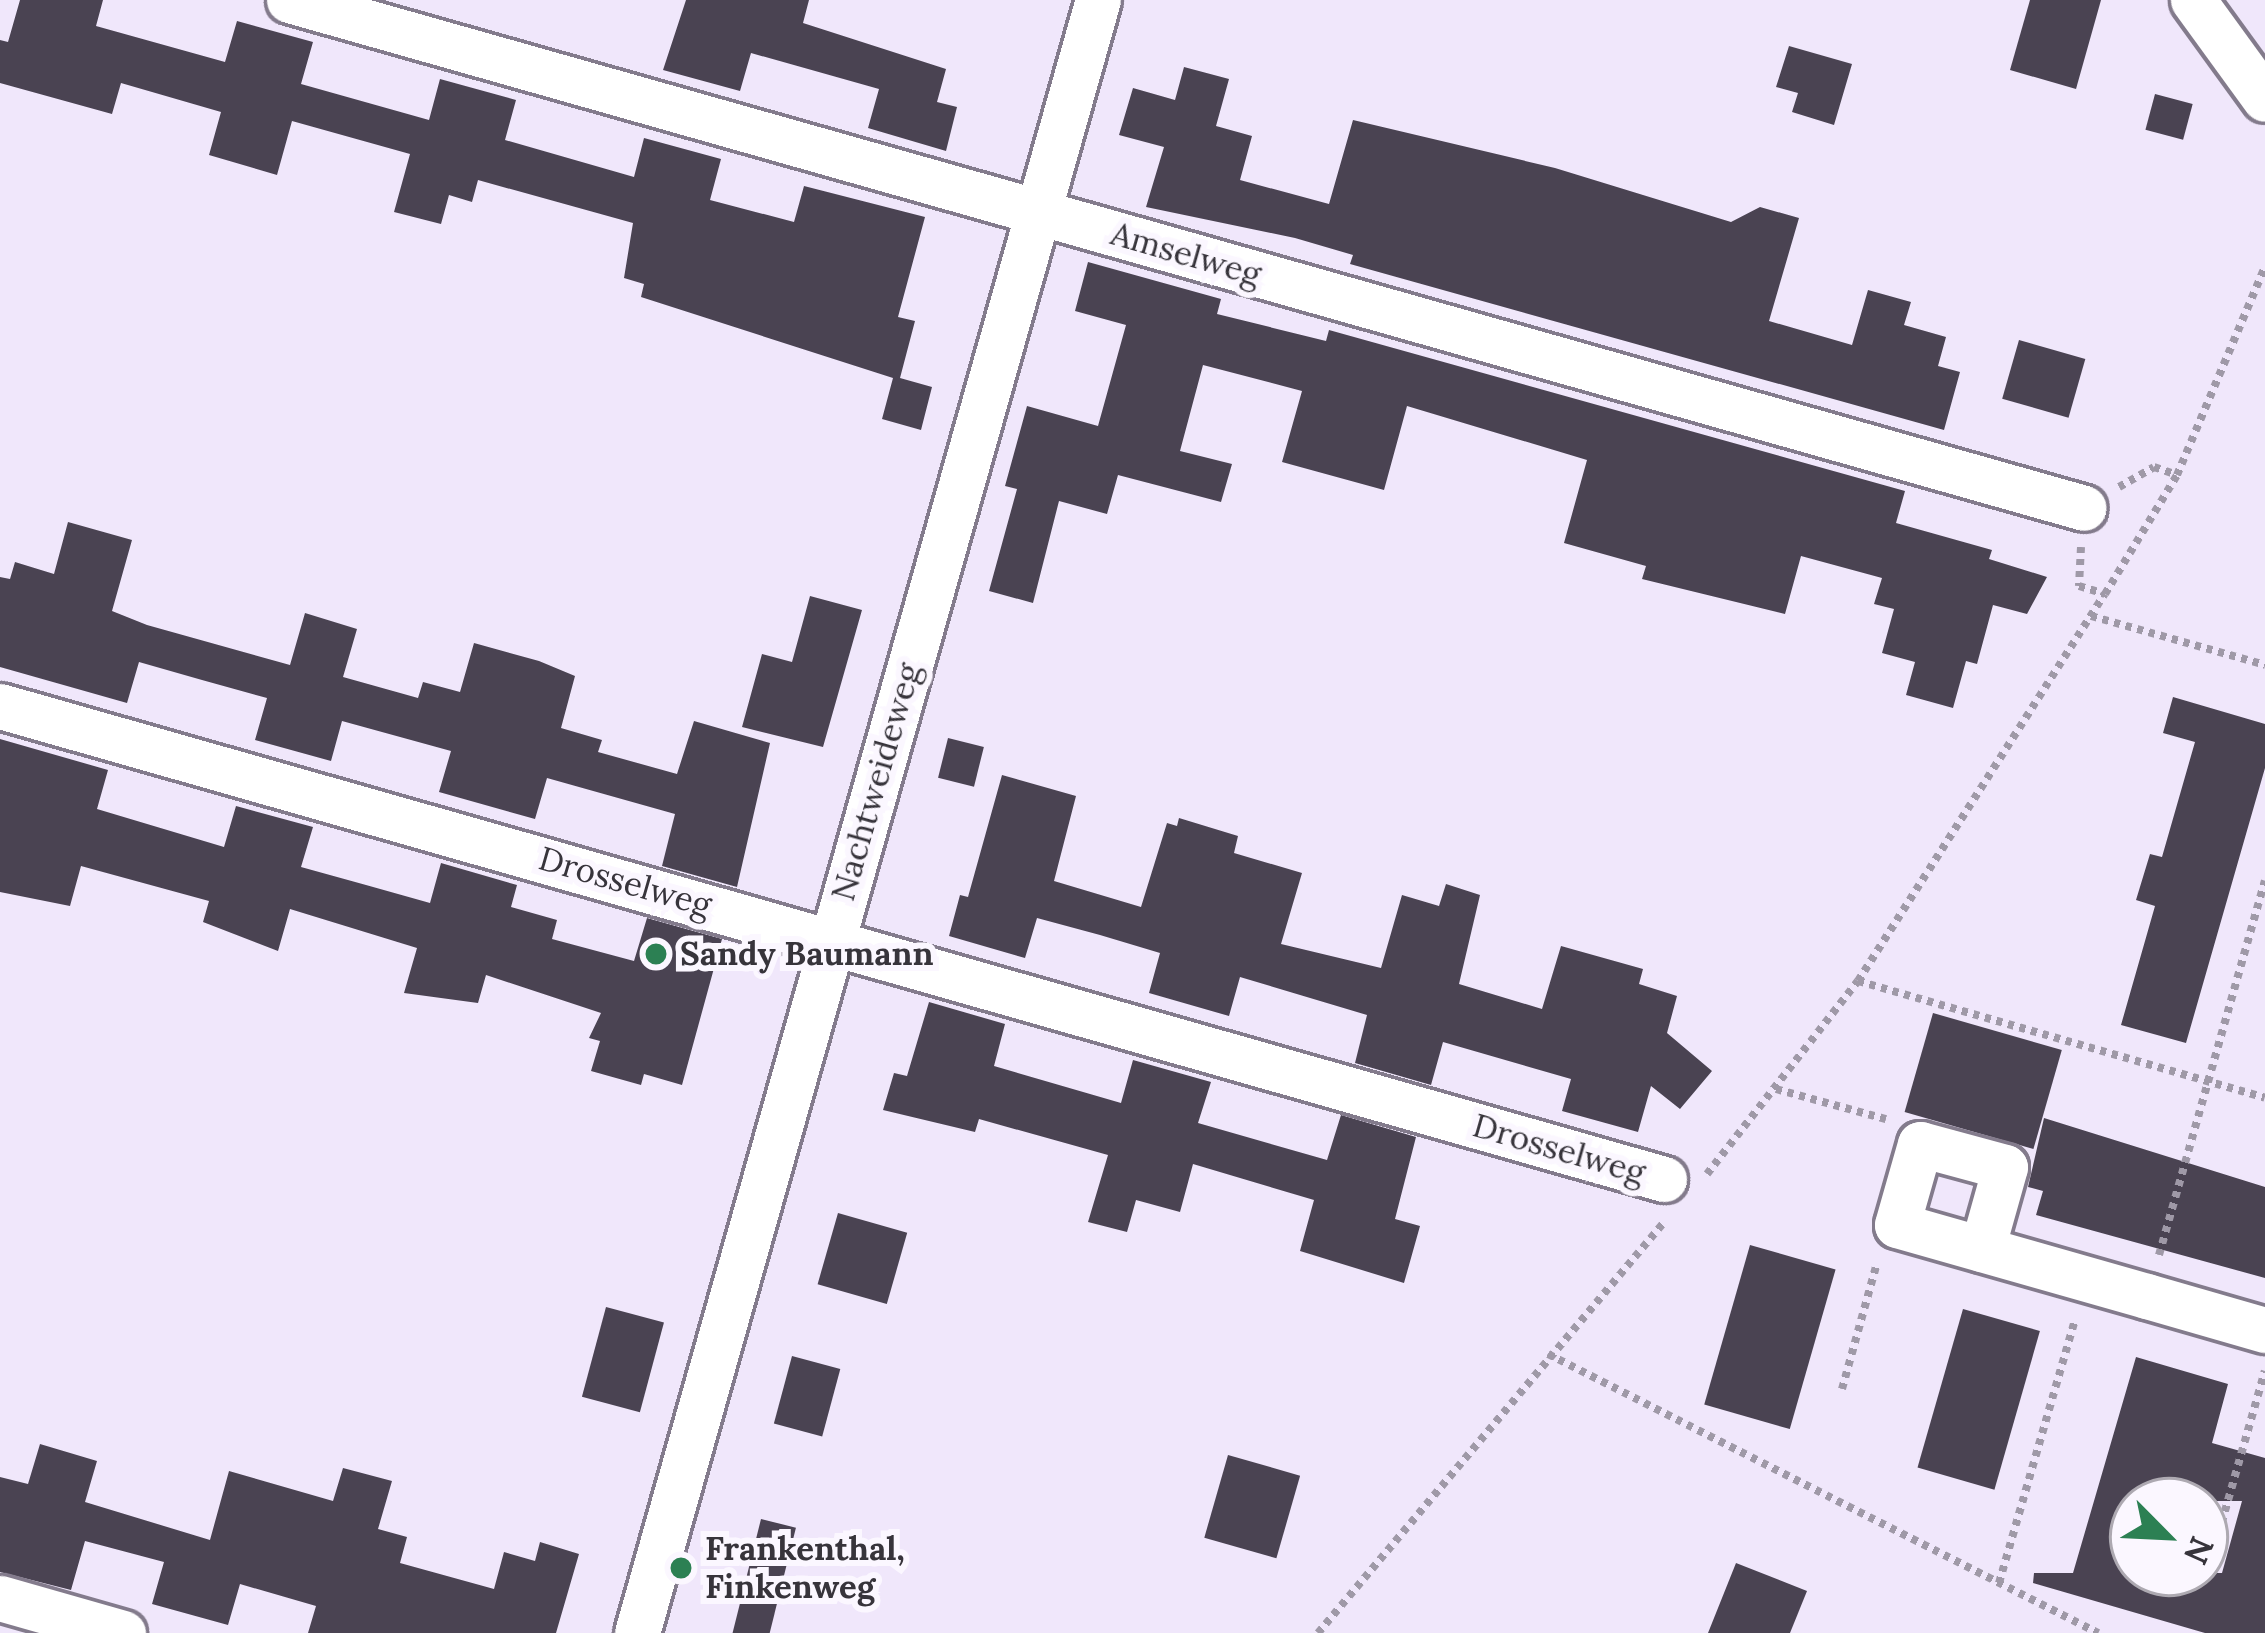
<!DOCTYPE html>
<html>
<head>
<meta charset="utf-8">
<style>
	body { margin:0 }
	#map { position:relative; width:2265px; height:1633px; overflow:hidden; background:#f0e7fb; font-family:Lora,serif }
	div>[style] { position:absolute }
	.building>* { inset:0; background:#4a4352; transform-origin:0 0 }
	.path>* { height:8px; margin-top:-4px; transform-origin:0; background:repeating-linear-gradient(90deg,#9f99a7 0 6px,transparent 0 12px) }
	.roads { filter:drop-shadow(3px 0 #837b8c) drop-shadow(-3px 0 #837b8c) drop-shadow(0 3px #837b8c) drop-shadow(0 -3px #837b8c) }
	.minor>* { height:45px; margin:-22.5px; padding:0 22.5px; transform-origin:22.5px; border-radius:22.5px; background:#fff }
	.dots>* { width:33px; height:33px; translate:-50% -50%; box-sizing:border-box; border:6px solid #fbf7ff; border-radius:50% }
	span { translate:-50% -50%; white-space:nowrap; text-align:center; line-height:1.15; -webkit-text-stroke:12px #fbf7ff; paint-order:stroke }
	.street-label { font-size:33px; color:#37343b }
	.poi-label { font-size:33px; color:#37343b; font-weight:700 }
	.left { translate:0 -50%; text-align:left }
	.north { position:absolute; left:2109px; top:1477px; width:120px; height:120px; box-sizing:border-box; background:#fbf7ff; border:3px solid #ada9b1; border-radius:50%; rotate:114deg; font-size:33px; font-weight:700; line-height:48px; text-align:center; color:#37343b }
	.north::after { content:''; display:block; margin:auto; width:42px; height:54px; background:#2c8053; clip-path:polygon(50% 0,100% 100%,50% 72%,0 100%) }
</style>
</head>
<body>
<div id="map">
	<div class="building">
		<i style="clip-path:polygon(20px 0,103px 0,96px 26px,225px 62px,237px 21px,313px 42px,301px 84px,429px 120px,440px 79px,516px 100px,505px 140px,634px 177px,644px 138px,721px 159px,710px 200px,794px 222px,804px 186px,925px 217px,898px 317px,915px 321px,900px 378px,932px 387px,921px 430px,882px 419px,893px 378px,641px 297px,644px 284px,624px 278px,633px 223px,478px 180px,472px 202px,449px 195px,441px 224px,394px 212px,410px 154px,292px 121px,277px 175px,209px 155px,221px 112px,121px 83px,112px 114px,0 83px,0 40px,8px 42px)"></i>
		<i style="clip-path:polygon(686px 0,809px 0,803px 23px,946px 69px,937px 102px,957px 107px,946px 151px,868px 128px,879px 89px,751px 53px,740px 91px,663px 70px)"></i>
		<i style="clip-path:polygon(2030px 0,2101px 0,2076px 89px,2010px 70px)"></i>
		<i style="clip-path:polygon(1789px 46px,1852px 64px,1834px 125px,1792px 112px,1798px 93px,1776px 87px)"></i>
		<i style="clip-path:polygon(1184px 67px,1229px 79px,1216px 126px,1252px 136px,1240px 180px,1329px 204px,1353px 120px,1555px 168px,1731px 222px,1760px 207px,1799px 218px,1769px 321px,1852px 345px,1868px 290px,1911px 302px,1904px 325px,1946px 337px,1938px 366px,1960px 372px,1944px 430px,1350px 264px,1353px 255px,1295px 238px,1146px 207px,1164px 147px,1119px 135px,1133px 88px,1175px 100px)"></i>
		<i style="left:2155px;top:94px;width:39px;height:37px;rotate:15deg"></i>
		<i style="clip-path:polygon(1088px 262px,1221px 299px,1217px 314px,1326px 341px,1329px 330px,1905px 491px,1896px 523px,1992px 550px,1989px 559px,2047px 577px,2027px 614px,1993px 605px,1977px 664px,1966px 661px,1953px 708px,1906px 695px,1915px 662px,1882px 653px,1894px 609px,1874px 604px,1882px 578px,1801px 556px,1785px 614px,1642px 579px,1646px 566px,1564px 543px,1587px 460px,1407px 406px,1384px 490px,1282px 462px,1302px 391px,1203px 365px,1180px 451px,1232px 464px,1221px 502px,1118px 475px,1107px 514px,1059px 501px,1033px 603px,989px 591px,1017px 489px,1005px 486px,1027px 406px,1098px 426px,1126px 325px,1075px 311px)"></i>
		<i style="left:2019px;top:340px;width:69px;height:61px;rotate:16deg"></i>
		<i style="clip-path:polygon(68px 522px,132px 540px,112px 611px,147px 625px,290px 665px,305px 613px,357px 629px,343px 677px,418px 698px,423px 682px,460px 692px,474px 643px,539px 661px,575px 676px,561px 728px,602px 740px,598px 752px,677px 774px,694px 721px,770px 743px,737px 887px,662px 866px,675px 814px,547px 778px,535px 819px,439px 792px,451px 751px,342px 721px,331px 761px,255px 740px,267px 698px,202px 680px,139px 662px,127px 703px,0 667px,0 577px,10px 579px,15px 562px,54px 574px)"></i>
		<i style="clip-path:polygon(810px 596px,862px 610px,823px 747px,742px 727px,762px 654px,792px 662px)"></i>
		<i style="clip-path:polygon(2173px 697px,2265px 724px,2265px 768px,2186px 1043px,2121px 1025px,2155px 906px,2136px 900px,2150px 854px,2162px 857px,2195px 742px,2163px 733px)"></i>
		<i style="left:948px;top:738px;width:37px;height:41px;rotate:14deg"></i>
		<i style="clip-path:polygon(0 739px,108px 770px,97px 809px,224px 847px,236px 806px,313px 827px,301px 867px,366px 885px,430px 903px,441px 863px,517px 885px,511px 907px,557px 920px,552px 939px,634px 961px,647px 918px,722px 939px,682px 1085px,644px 1074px,641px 1085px,591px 1071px,600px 1041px,589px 1038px,601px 1013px,486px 975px,478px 1003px,404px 993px,417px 948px,290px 909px,278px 951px,203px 922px,209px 901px,81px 866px,70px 906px,0 892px)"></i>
		<i style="clip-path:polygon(1002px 775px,1076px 796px,1054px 881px,1141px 907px,1167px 823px,1177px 826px,1179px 818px,1238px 836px,1234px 853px,1302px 873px,1281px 944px,1381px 968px,1402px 895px,1439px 906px,1446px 884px,1480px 895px,1459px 984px,1542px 1009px,1561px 946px,1643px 969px,1639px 984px,1677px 996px,1667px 1033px,1712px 1071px,1680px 1109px,1651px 1086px,1638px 1132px,1562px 1111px,1571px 1079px,1443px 1042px,1431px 1085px,1355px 1063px,1367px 1015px,1240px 977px,1229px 1016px,1149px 993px,1160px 953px,1100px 935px,1037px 918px,1025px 958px,949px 936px,960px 895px,968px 897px)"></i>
		<i style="clip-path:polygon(929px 1002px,1005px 1024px,994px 1066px,1121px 1103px,1133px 1060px,1211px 1082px,1198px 1123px,1327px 1160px,1341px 1115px,1416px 1137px,1395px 1219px,1420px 1226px,1404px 1283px,1300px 1251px,1314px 1200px,1193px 1164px,1180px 1212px,1136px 1200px,1127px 1232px,1088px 1222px,1108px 1155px,979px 1119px,975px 1132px,883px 1110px,894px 1073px,907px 1076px)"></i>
		<i style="left:1933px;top:1013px;width:134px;height:103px;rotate:16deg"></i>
		<i style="clip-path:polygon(2044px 1118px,2265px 1187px,2265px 1278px,2036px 1215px,2043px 1191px,2028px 1187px)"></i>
		<i style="left:838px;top:1213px;width:72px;height:74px;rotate:16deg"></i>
		<i style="left:1750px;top:1245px;width:89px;height:166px;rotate:16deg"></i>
		<i style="left:606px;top:1307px;width:60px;height:93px;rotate:15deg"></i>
		<i style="left:1963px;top:1309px;width:80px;height:165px;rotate:16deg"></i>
		<i style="left:792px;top:1356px;width:50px;height:70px;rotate:15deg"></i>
		<i style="clip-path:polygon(evenodd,2136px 1357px,2228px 1384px,2212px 1443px,2265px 1458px,2265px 1633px,2205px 1633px,2033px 1583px,2034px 1573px,2073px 1573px,2136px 1357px,2133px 1501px,2242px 1501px,2222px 1573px,2133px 1573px,2133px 1501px)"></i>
		<i style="clip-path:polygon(40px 1444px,97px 1461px,85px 1502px,210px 1540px,229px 1471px,333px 1501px,343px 1468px,392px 1481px,378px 1529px,407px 1537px,400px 1563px,494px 1589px,504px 1552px,535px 1561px,540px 1542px,579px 1554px,556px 1633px,308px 1633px,316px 1606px,240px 1584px,228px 1625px,152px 1604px,164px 1562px,85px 1541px,71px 1590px,0 1572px,0 1477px,28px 1484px)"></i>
		<i style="left:1228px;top:1455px;width:75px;height:86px;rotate:16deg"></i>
		<i style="left:761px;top:1519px;width:36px;height:119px;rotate:14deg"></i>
		<i style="clip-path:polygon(1736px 1563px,1807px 1591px,1790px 1633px,1708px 1633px)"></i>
	</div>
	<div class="path">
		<i style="left:2119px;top:487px;width:40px;rotate:-29.7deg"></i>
		<i style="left:2154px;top:467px;width:24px;rotate:19deg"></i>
		<i style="left:2081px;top:547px;width:39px;rotate:93deg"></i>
		<i style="left:2079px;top:586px;width:27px;rotate:17deg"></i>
		<i style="left:2091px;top:616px;width:181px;rotate:15.7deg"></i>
		<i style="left:1858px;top:981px;width:423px;rotate:16deg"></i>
		<i style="left:1776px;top:1089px;width:114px;rotate:15.3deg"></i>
		<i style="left:1707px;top:1174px;width:245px;rotate:-52deg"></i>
		<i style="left:1858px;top:981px;width:459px;rotate:-57.5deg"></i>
		<i style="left:2105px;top:594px;width:139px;rotate:-58.8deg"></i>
		<i style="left:2177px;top:475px;width:226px;rotate:-67.1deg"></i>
		<i style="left:2159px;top:1255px;width:389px;rotate:-74.2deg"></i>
		<i style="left:1548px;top:1354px;width:617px;rotate:26.9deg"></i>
		<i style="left:1842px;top:1389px;width:131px;rotate:-74.5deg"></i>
		<i style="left:2215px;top:1546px;width:182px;rotate:-74.1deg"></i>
		<i style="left:1999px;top:1583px;width:274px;rotate:-73.9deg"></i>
		<i style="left:1318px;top:1633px;width:539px;rotate:-49.89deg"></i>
	</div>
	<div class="roads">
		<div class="minor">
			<i style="left:289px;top:0;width:1865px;rotate:15.8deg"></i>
			<i style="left:2193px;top:0;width:122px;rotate:54deg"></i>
			<i style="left:0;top:706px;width:1730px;rotate:15.87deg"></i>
			<i style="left:1982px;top:1249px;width:85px;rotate:-74.3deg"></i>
			<i style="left:2005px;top:1167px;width:88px;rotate:-164.9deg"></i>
			<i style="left:1920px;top:1144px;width:84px;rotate:105.9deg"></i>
			<i style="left:1897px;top:1225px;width:260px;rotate:15.9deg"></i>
			<i style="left:2147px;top:1296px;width:123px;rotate:16.1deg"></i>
			<i style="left:0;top:1598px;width:128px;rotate:15.9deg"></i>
			<i style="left:637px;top:1633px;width:1697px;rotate:-74.24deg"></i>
		</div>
	</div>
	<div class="dots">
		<i style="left:656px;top:954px;background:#2c8053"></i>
		<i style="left:681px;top:1568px;background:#2c8053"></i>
	</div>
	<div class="street-label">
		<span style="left:1186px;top:254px;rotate:16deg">Amselweg</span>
		<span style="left:876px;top:782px;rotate:-74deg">Nachtweideweg</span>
		<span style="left:625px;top:882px;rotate:16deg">Drosselweg</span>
		<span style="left:1559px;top:1149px;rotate:16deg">Drosselweg</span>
	</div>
	<div class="poi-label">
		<span class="left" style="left:680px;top:954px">Sandy Baumann</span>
		<span class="left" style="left:705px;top:1568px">Frankenthal,<br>Finkenweg</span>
	</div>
	<div class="north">N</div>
</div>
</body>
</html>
